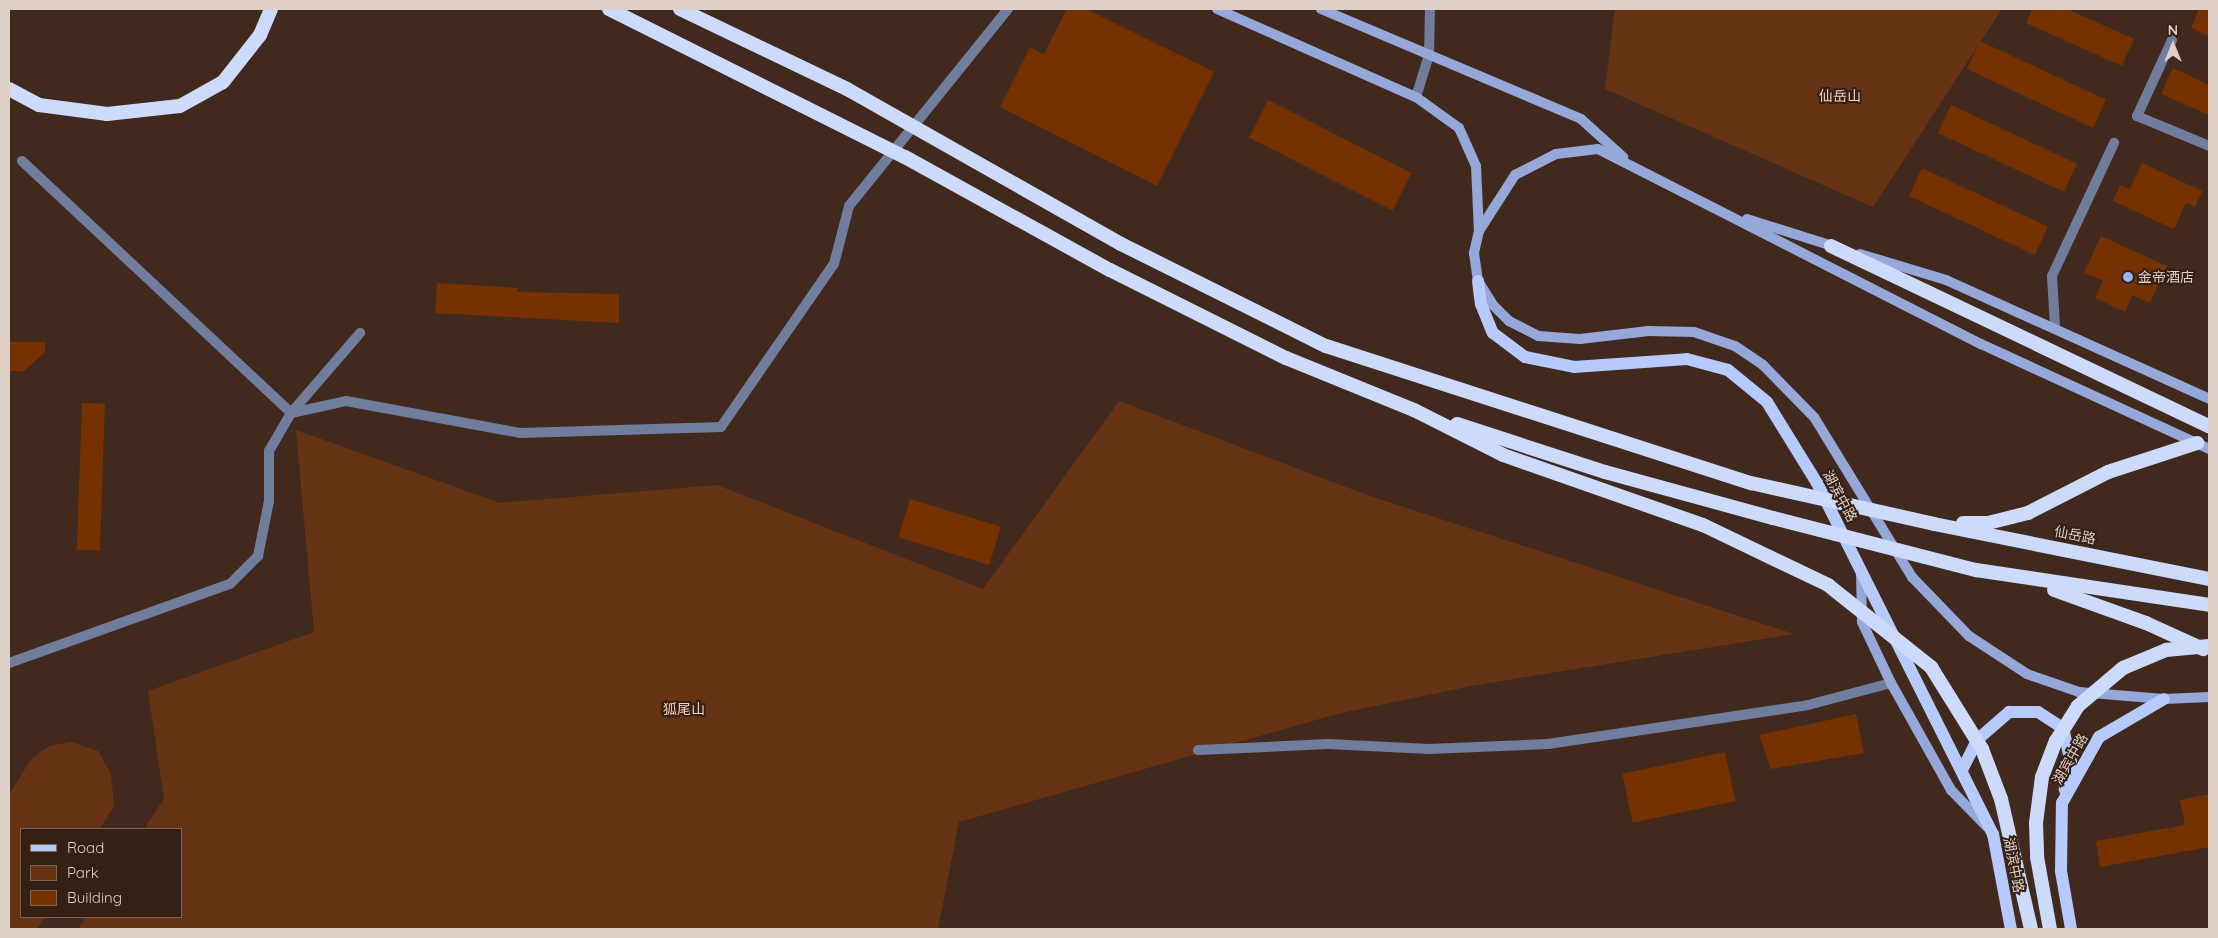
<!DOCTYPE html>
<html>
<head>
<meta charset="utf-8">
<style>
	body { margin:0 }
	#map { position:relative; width:2218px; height:938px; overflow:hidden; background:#412a1d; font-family:Quicksand,"Noto Sans SC",sans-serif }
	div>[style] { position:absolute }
	.green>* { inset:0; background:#663314 }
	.building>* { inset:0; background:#753100; transform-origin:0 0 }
	.minor>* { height:10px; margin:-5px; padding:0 5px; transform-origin:5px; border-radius:5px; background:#717d9c }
	.secondary>* { height:10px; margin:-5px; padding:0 5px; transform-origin:5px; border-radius:5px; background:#95a8d9 }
	.primary>* { height:12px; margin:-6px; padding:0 6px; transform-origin:6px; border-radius:6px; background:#b6cafd }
	.trunk>* { height:14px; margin:-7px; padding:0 7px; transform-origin:7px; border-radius:7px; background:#ccdafb }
	.trunk-bridge>* { height:14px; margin:-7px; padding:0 7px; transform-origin:7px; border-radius:7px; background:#ccdafb }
	.dots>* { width:14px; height:14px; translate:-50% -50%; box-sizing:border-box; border:2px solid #362014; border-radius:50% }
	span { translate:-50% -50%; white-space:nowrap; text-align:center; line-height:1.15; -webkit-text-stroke:4px #362014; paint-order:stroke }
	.park-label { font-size:14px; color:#fcd2bc }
	.poi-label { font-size:14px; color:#decfc7 }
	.left { translate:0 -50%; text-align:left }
	.street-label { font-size:14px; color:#decfc7 }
	.frame { position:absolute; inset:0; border:10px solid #decfc7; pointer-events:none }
	.legend { position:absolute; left:20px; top:828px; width:162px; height:90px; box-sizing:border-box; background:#362014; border:1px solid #79665c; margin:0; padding:6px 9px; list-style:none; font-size:15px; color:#decfc7 }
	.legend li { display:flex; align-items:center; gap:10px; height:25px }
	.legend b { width:25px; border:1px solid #79665c }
	.north { position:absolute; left:2148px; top:20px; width:50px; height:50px; -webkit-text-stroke:4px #362014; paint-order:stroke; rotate:0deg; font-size:14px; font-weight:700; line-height:20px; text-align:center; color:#decfc7 }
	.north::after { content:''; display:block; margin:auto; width:18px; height:22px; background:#decfc7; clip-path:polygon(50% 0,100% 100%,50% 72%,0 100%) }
</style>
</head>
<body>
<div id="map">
	<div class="green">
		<i style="clip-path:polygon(1615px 9px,2002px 9px,1873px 207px,1605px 89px)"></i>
		<i style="clip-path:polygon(1119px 401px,1370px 496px,1794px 634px,1476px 685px,1337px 714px,959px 822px,938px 929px,78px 929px,86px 917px,181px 917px,181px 829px,144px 829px,164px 799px,148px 691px,314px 632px,296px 430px,500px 503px,717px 485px,983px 589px)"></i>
		<i style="clip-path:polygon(71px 742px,98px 751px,111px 774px,114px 806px,100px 829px,21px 829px,21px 917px,45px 917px,37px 929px,9px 929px,9px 795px,31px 759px,49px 746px)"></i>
	</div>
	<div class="building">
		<i style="clip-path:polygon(1067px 9px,1086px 9px,1214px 72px,1157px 186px,1000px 107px,1030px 47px,1044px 54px)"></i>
		<i style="clip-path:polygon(2032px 9px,2067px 9px,2134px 39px,2122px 66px,2026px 23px)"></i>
		<i style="clip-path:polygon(2199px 9px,2209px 9px,2209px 36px,2191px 28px)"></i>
		<i style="left:1980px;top:41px;width:139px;height:31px;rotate:25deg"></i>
		<i style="clip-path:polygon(2173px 68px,2209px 85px,2209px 115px,2161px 94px)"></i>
		<i style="left:1268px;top:100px;width:161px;height:42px;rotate:27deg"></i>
		<i style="left:1951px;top:105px;width:139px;height:31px;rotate:25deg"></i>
		<i style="clip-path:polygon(2142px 163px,2202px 191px,2195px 207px,2186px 203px,2174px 229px,2113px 201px,2120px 185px,2130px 189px)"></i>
		<i style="left:1922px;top:168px;width:139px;height:31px;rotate:25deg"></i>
		<i style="clip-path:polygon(2101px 236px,2167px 266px,2150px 303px,2132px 295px,2125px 312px,2095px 298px,2103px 281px,2084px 273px)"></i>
		<i style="clip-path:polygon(437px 283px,518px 288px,517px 292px,619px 294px,619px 323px,435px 313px)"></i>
		<i style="clip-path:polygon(9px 342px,45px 342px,45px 352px,24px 371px,9px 371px)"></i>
		<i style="left:82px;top:403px;width:23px;height:147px;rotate:2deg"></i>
		<i style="left:910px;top:499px;width:95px;height:40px;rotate:17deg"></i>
		<i style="clip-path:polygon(1856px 714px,1864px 753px,1771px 769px,1759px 735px)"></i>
		<i style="left:1725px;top:752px;width:50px;height:105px;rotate:78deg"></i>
		<i style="clip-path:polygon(2209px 794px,2209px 847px,2100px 867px,2096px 841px,2185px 825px,2180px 800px)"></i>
	</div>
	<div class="minor">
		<i style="left:2172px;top:40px;width:84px;rotate:114.7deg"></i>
		<i style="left:2137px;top:116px;width:78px;rotate:22.6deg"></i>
		<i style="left:1416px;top:97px;width:44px;rotate:-72.8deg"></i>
		<i style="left:1429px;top:55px;width:46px;rotate:-88.8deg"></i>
		<i style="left:22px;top:161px;width:369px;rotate:43.1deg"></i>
		<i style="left:291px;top:413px;width:56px;rotate:-12.3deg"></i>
		<i style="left:346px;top:401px;width:177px;rotate:10.4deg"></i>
		<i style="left:520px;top:433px;width:201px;rotate:-1.7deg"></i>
		<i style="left:721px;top:427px;width:198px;rotate:-55.3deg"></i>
		<i style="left:834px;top:264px;width:60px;rotate:-75.5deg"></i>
		<i style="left:849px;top:206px;width:253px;rotate:-51.1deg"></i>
		<i style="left:2055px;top:326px;width:50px;rotate:-93.4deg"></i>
		<i style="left:2052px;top:276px;width:147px;rotate:-65deg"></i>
		<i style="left:9px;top:663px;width:235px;rotate:-19.7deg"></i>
		<i style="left:230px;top:584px;width:40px;rotate:-45deg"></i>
		<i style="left:258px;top:556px;width:56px;rotate:-78.7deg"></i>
		<i style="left:269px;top:501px;width:50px;rotate:-90deg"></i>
		<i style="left:269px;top:451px;width:44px;rotate:-59.9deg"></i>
		<i style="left:291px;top:413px;width:106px;rotate:-49.2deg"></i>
		<i style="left:1198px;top:750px;width:130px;rotate:-2.6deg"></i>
		<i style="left:1328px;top:744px;width:101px;rotate:2.8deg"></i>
		<i style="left:1429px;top:749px;width:119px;rotate:-2.4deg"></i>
		<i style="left:1548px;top:744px;width:263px;rotate:-8.5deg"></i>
		<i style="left:1808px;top:705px;width:86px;rotate:-14.8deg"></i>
	</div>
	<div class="secondary">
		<i style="left:1217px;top:9px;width:218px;rotate:23.9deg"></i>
		<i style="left:1416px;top:97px;width:53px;rotate:35.8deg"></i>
		<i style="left:1459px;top:128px;width:42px;rotate:65.9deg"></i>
		<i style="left:1476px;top:166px;width:65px;rotate:87.4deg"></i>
		<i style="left:1479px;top:231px;width:23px;rotate:103deg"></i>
		<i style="left:1474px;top:253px;width:28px;rotate:82deg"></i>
		<i style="left:1478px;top:281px;width:28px;rotate:58deg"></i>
		<i style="left:1493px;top:305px;width:23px;rotate:45deg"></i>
		<i style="left:1509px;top:321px;width:33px;rotate:27deg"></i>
		<i style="left:1538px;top:336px;width:42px;rotate:4.1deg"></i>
		<i style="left:1580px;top:339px;width:69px;rotate:-6.6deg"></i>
		<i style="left:1649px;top:331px;width:45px;rotate:1.3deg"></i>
		<i style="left:1694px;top:332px;width:43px;rotate:18.9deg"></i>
		<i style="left:1735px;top:346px;width:34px;rotate:34deg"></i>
		<i style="left:1763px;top:365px;width:73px;rotate:45.6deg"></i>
		<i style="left:1814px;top:417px;width:188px;rotate:58.5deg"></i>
		<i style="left:1912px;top:577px;width:82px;rotate:46deg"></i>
		<i style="left:1969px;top:636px;width:69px;rotate:33.2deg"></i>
		<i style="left:2027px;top:674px;width:55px;rotate:19.1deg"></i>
		<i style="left:2079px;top:692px;width:85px;rotate:4.7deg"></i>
		<i style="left:2164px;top:699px;width:45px;rotate:-2.5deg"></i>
		<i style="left:1321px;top:9px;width:282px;rotate:22.9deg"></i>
		<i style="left:1581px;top:119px;width:57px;rotate:42.1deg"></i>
		<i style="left:1747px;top:219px;width:93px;rotate:17.5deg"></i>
		<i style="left:1479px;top:231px;width:67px;rotate:-57.3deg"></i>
		<i style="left:1515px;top:175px;width:46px;rotate:-27.1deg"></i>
		<i style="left:1556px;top:154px;width:42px;rotate:-6.8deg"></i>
		<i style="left:1598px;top:149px;width:430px;rotate:27deg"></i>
		<i style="left:1981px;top:344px;width:251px;rotate:24.7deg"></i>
		<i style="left:1860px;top:254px;width:90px;rotate:16.8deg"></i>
		<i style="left:1946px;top:280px;width:289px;rotate:24.3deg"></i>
		<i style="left:1861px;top:573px;width:49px;rotate:88.8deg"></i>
		<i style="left:1862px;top:622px;width:68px;rotate:64.6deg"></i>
		<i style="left:1891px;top:683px;width:123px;rotate:60.7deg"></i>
		<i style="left:1951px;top:790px;width:52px;rotate:45.8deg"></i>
	</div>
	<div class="primary">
		<i style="left:1478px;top:281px;width:23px;rotate:83deg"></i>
		<i style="left:1481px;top:304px;width:31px;rotate:68deg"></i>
		<i style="left:1493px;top:333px;width:40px;rotate:37deg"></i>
		<i style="left:1525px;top:357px;width:50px;rotate:11.5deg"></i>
		<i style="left:1574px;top:367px;width:113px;rotate:-4deg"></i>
		<i style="left:1687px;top:359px;width:42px;rotate:15deg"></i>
		<i style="left:1728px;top:370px;width:50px;rotate:39.4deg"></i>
		<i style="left:1767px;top:402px;width:95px;rotate:58.3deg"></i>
		<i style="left:1817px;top:483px;width:393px;rotate:63.4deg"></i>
		<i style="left:1993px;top:834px;width:97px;rotate:79.3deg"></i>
		<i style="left:1962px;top:770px;width:34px;rotate:-63deg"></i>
		<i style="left:1977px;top:740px;width:43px;rotate:-41.2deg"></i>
		<i style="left:2009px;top:712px;width:29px"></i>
		<i style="left:2038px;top:712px;width:30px;rotate:33deg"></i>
		<i style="left:2063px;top:728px;width:35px;rotate:77deg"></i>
		<i style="left:2071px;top:762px;width:28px;rotate:103deg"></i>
		<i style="left:2071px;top:929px;width:59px;rotate:-99.8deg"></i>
		<i style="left:2061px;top:871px;width:68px;rotate:-89.2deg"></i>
		<i style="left:2062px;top:803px;width:76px;rotate:-60.7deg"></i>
		<i style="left:2099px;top:737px;width:75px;rotate:-30.3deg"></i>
	</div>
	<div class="trunk">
		<i style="left:9px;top:89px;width:34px;rotate:28deg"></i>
		<i style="left:39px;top:105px;width:69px;rotate:7.5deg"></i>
		<i style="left:107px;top:114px;width:73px;rotate:-6.3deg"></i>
		<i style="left:180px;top:106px;width:49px;rotate:-29.2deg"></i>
		<i style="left:223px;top:82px;width:60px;rotate:-51.8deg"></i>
		<i style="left:260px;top:35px;width:28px;rotate:-67deg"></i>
		<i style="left:1121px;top:244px;width:229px;rotate:26.5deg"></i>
		<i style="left:1326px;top:346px;width:447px;rotate:17.9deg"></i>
		<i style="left:1831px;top:246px;width:419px;rotate:25.5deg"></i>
		<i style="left:1110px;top:270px;width:197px;rotate:26.6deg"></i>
		<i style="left:1286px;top:358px;width:138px;rotate:22.1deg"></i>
		<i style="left:1414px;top:410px;width:100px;rotate:26.8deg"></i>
		<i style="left:1503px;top:455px;width:212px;rotate:19.3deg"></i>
		<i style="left:1457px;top:424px;width:156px;rotate:18deg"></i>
		<i style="left:1605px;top:472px;width:174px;rotate:15.3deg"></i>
		<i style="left:1963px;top:523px;width:25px"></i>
		<i style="left:1988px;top:523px;width:41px;rotate:-14deg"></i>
		<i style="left:2028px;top:513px;width:90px;rotate:-27.1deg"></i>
		<i style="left:2108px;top:472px;width:94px;rotate:-18deg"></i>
		<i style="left:1934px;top:524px;width:280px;rotate:11.3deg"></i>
		<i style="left:1976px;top:570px;width:236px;rotate:8.5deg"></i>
		<i style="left:2054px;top:590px;width:98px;rotate:19.7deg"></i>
		<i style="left:2146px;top:623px;width:63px;rotate:24.5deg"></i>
		<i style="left:2001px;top:799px;width:133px;rotate:77deg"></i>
		<i style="left:2036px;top:823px;width:34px;rotate:88deg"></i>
		<i style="left:2037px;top:857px;width:73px;rotate:79.8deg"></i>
	</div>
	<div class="trunk-bridge">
		<i style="left:609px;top:9px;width:331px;rotate:26.6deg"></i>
		<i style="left:905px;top:157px;width:234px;rotate:28.9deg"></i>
		<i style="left:680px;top:9px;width:185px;rotate:25.6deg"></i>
		<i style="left:847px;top:89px;width:315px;rotate:29.5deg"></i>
		<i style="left:1751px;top:483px;width:188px;rotate:12.6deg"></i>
		<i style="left:1773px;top:518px;width:210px;rotate:14.4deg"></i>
		<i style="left:1703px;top:525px;width:139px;rotate:25.6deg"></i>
		<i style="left:1828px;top:585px;width:132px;rotate:38.5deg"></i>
		<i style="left:1931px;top:667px;width:97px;rotate:58.1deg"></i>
		<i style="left:1982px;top:749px;width:53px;rotate:69.2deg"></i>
		<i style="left:2036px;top:823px;width:46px;rotate:-82.6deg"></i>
		<i style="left:2042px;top:777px;width:39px;rotate:-69deg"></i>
		<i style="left:2056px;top:741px;width:41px;rotate:-57.8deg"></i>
		<i style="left:2078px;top:706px;width:59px;rotate:-40.2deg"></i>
		<i style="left:2123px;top:668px;width:47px;rotate:-22.7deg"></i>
		<i style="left:2166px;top:650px;width:43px;rotate:-5.3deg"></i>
	</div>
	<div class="dots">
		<i style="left:2128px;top:277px;background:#99b5fd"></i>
	</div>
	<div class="park-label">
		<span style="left:1840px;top:96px">仙岳山</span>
		<span style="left:684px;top:709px">狐尾山</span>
	</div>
	<div class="poi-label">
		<span class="left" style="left:2138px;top:277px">金帝酒店</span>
	</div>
	<div class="street-label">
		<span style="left:1840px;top:496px;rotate:62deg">湖滨中路</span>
		<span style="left:2075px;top:535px;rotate:11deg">仙岳路</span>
		<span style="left:2070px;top:759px;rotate:-60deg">湖宾中路</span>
		<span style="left:2014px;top:865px;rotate:79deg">湖滨中路</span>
	</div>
	<div class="frame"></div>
	<ul class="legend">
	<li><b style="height:6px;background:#b6cafd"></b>Road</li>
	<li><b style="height:14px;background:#663314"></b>Park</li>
	<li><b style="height:14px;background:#753100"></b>Building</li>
	</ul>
	<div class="north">N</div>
</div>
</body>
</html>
